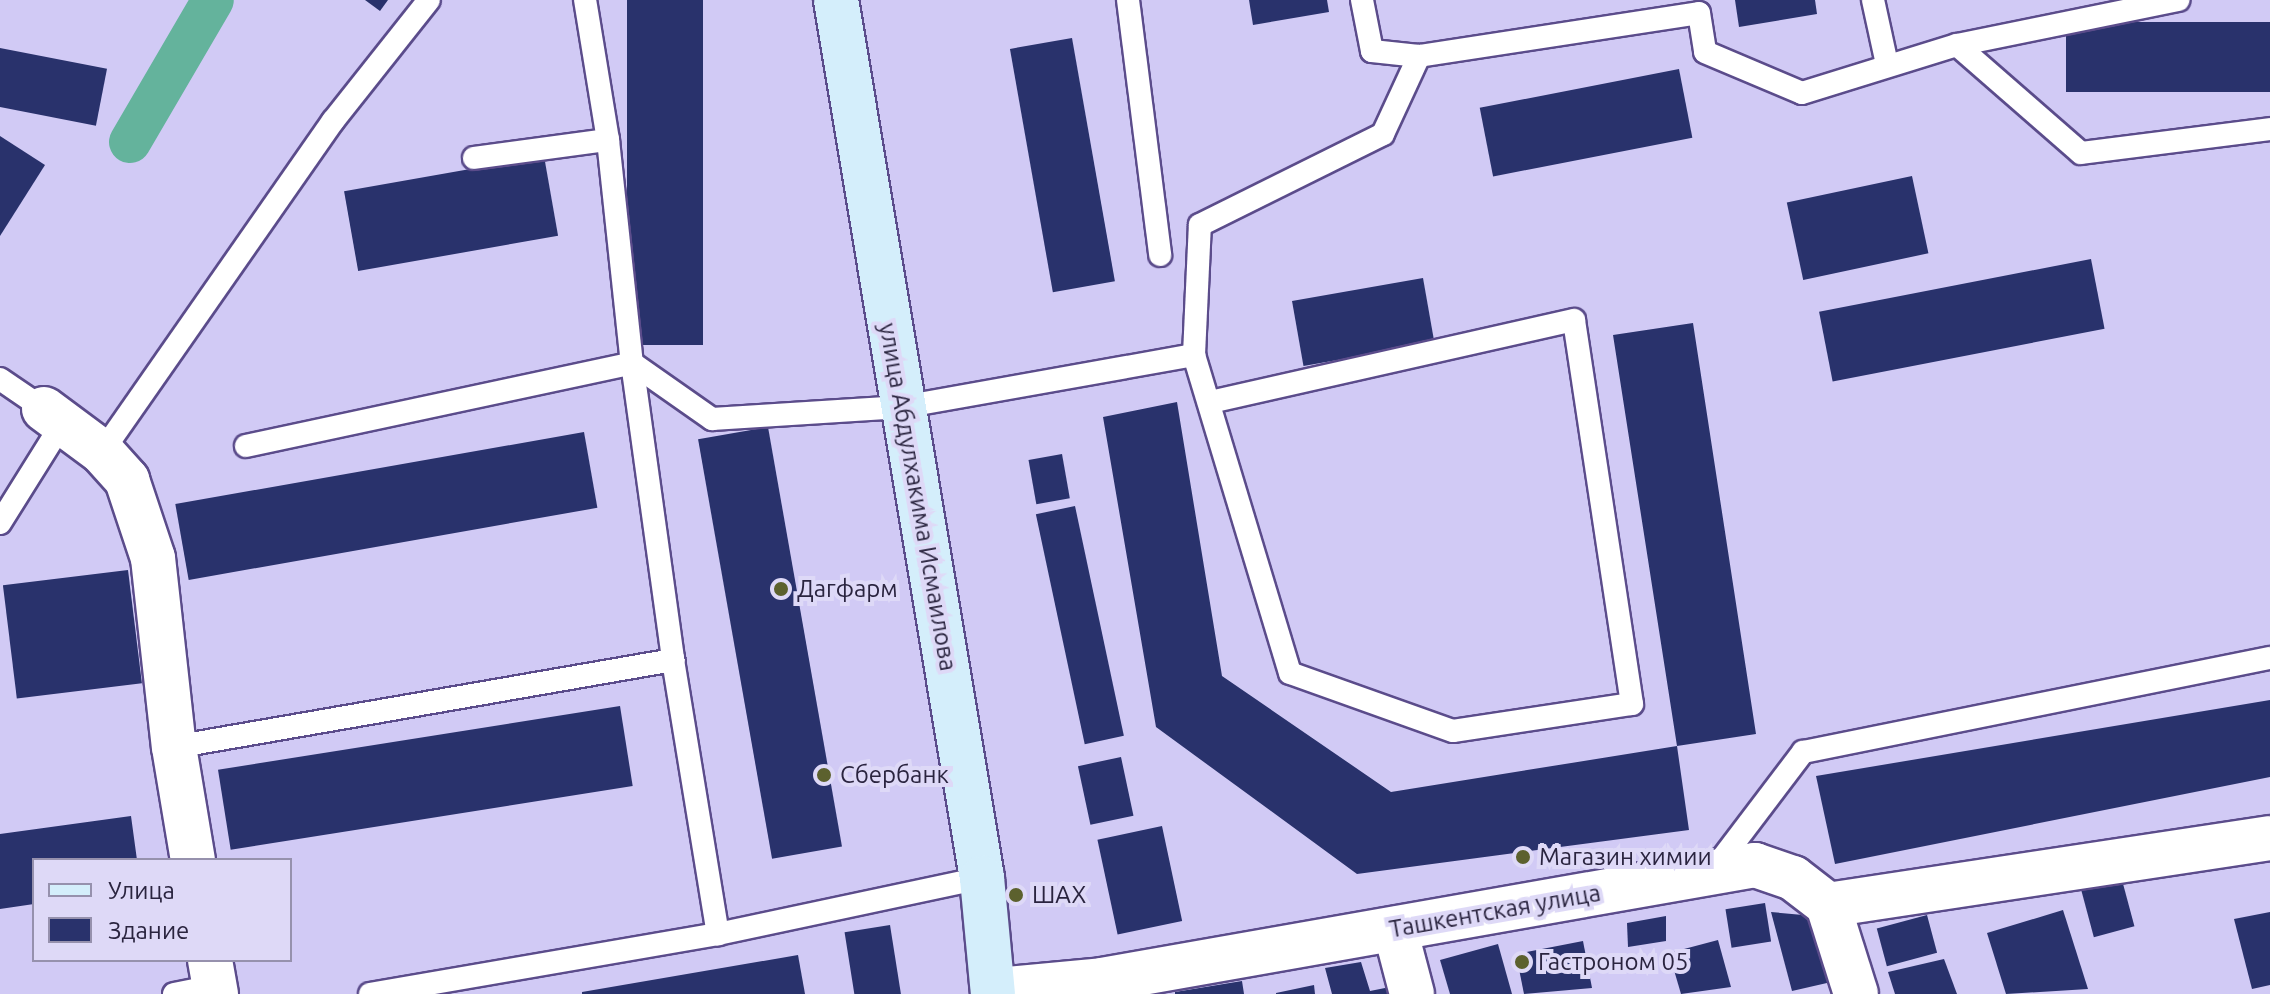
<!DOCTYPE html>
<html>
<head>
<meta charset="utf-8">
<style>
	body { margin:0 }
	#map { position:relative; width:2270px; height:994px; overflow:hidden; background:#d1caf5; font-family:Ubuntu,sans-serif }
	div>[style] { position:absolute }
	.canal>* { height:42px; margin:-21px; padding:0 21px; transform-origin:21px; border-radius:21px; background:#64b39c }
	.building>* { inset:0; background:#29326c; transform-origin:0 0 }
	.roads { filter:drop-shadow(2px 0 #5b4c8b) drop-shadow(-2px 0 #5b4c8b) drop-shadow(0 2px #5b4c8b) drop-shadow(0 -2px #5b4c8b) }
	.service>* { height:22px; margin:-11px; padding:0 11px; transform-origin:11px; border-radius:11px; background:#fff }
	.minor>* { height:44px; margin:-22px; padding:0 22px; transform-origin:22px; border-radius:22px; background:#fff }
	.secondary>* { height:44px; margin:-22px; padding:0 22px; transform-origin:22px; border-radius:22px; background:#d4eefb }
	.dots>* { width:22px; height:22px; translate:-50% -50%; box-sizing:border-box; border:4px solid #ded9f7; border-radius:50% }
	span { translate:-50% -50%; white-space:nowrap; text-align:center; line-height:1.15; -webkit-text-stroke:8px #ded9f7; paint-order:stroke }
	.street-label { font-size:24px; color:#2a243f }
	.poi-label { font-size:24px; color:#2a243f }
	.left { translate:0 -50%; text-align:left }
	.legend { position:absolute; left:32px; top:858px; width:260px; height:104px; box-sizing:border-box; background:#ded9f7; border:2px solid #9691ad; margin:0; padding:10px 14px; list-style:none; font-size:24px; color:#2a243f }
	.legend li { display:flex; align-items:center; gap:16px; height:40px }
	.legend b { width:40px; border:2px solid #9691ad }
</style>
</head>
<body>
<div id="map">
	<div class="canal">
		<i style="left:130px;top:142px;width:164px;rotate:-59.7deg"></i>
	</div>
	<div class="building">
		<i style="clip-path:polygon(365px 0,388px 0,380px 11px)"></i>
		<i style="left:627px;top:0;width:76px;height:345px"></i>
		<i style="clip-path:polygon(1249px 0,1327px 0,1329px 12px,1253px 25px)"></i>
		<i style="clip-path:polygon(1735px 0,1815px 0,1817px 14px,1739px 27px)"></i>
		<i style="left:2270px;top:22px;width:70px;height:204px;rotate:90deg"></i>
		<i style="left:1072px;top:38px;width:247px;height:63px;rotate:80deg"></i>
		<i style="left:0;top:48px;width:109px;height:58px;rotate:11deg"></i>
		<i style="left:1679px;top:69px;width:70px;height:203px;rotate:79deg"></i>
		<i style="clip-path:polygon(0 136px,45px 165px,0 236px)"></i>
		<i style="left:544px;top:156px;width:81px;height:203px;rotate:80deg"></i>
		<i style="left:1912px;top:176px;width:79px;height:128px;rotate:78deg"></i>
		<i style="left:2091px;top:259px;width:71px;height:277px;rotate:79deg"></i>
		<i style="left:1423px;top:278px;width:66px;height:133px;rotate:80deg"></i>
		<i style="clip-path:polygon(1693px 323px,1756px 734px,1677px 746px,1689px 830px,1357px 874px,1156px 727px,1103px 417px,1177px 402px,1222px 676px,1391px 792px,1677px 746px,1613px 335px)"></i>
		<i style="left:768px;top:427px;width:426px;height:71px;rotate:80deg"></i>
		<i style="left:584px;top:432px;width:77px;height:415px;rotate:80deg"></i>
		<i style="left:1062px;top:454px;width:45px;height:34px;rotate:80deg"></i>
		<i style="left:1075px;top:506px;width:235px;height:40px;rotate:78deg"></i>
		<i style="left:128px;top:570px;width:114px;height:126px;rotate:83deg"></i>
		<i style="clip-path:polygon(2270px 700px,2270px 777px,1835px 864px,1816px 776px)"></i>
		<i style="left:620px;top:706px;width:81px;height:407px;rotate:81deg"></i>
		<i style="left:1121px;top:757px;width:60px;height:44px;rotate:78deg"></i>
		<i style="clip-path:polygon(131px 816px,137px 860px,34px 860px,34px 904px,0 909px,0 834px)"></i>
		<i style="left:1162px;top:826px;width:97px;height:66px;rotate:78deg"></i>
		<i style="left:2122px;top:880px;width:48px;height:42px;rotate:75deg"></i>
		<i style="left:1765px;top:903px;width:39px;height:40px;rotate:81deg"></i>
		<i style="clip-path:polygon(2063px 910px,2088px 989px,2006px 994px,1987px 933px)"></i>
		<i style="clip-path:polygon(1771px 912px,1825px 917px,1840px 980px,1792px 991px)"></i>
		<i style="clip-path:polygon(2270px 912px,2270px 985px,2252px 989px,2234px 919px)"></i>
		<i style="left:1927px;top:915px;width:39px;height:52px;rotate:75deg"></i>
		<i style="clip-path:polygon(1666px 916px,1666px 941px,1628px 947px,1627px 923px)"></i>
		<i style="left:890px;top:925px;width:70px;height:46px;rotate:81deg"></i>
		<i style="clip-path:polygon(1718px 940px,1731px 987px,1681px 994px,1669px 953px)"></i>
		<i style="clip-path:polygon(1583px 941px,1592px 988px,1524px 994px,1516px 954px)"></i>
		<i style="clip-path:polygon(1498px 944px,1512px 994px,1450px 994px,1440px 960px)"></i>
		<i style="clip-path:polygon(798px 955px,805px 994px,582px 994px,582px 992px)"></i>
		<i style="clip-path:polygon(1944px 959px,1957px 994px,1895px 994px,1888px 972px)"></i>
		<i style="clip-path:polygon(1361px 962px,1370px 991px,1390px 987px,1392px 994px,1332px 994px,1325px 968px)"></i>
		<i style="clip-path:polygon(1242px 981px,1244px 994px,1175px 994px,1175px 992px)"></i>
		<i style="clip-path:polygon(1314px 985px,1315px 994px,1276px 994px,1276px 993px)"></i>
	</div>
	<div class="roads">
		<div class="service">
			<i style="left:1128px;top:0;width:257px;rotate:82.8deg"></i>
			<i style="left:1362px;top:0;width:52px;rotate:78.9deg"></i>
			<i style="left:1372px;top:51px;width:47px;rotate:6.1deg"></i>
			<i style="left:1873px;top:0;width:66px;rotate:77.7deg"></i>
			<i style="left:1957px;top:45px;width:164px;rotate:41.1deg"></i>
			<i style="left:2081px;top:153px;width:191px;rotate:-7.2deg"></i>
			<i style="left:608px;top:140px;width:224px;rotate:83.9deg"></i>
			<i style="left:632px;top:363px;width:98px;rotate:35deg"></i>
			<i style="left:712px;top:419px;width:190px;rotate:-3.6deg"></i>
			<i style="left:902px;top:407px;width:297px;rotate:-10.1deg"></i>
			<i style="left:1194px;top:355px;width:130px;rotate:-87.4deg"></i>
			<i style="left:1200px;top:225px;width:204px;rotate:-26.4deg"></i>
			<i style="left:1383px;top:134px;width:86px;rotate:-65.2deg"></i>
			<i style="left:1419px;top:56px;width:283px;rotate:-8.7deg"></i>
			<i style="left:1699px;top:13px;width:39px;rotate:81deg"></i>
			<i style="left:1705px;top:52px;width:105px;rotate:22.9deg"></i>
			<i style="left:1802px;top:93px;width:162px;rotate:-17.2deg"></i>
			<i style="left:1957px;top:45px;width:226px;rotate:-11.5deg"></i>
			<i style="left:474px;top:158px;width:135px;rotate:-7.7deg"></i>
			<i style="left:608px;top:140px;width:142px;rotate:-99.3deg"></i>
			<i style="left:1194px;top:355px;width:332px;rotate:73.2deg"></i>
			<i style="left:1290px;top:673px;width:173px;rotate:19.6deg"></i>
			<i style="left:1453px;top:731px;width:181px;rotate:-8.6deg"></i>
			<i style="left:1632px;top:704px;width:388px;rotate:-98.6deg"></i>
			<i style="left:1574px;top:320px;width:373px;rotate:167.3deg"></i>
			<i style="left:0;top:379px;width:53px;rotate:34.3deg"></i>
			<i style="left:246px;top:446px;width:395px;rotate:-12.1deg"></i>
			<i style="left:632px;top:363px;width:300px;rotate:82.1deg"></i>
			<i style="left:102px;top:452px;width:404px;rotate:-55.1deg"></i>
			<i style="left:333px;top:121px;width:154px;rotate:-51.6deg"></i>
			<i style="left:0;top:523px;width:119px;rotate:-58deg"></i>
			<i style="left:174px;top:747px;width:507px;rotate:-9.89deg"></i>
			<i style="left:673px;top:660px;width:278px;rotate:80.7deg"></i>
			<i style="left:718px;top:934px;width:270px;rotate:-12deg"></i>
			<i style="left:1715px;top:868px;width:146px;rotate:-52.8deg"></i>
			<i style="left:1803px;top:752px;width:476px;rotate:-11.4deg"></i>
			<i style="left:174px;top:994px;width:41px;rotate:-11.3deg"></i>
			<i style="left:370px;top:994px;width:353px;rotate:-9.8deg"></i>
		</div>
		<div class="minor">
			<i style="left:44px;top:409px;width:72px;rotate:36.6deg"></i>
			<i style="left:102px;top:452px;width:38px;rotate:48deg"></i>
			<i style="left:127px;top:480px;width:82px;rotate:71.6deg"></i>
			<i style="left:153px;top:558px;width:190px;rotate:83.7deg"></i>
			<i style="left:174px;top:747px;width:115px;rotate:80.5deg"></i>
			<i style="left:1828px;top:905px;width:93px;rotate:72.5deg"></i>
			<i style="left:1395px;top:929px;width:67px;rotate:75.3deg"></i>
			<i style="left:210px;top:960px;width:35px;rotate:80deg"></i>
			<i style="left:995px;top:990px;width:107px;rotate:-5.3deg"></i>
			<i style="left:1102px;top:980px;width:663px;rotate:-9.99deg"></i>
			<i style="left:1755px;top:865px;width:40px;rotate:18.9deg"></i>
			<i style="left:1793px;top:878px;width:44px;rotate:37.6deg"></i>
			<i style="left:1828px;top:905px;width:447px;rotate:-8.6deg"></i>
		</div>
		<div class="secondary">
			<i style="left:836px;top:0;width:890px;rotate:80.56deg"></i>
			<i style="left:982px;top:878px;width:117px;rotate:84.6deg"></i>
		</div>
	</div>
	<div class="dots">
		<i style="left:781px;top:589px;background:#5c612e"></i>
		<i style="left:824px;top:775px;background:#5c612e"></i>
		<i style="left:1523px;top:857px;background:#5c612e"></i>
		<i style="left:1016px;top:895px;background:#5c612e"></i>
		<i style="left:1522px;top:962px;background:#5c612e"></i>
	</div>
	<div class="street-label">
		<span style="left:918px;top:497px;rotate:80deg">улица Абдулхакима Исмаилова</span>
		<span style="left:1495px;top:911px;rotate:-10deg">Ташкентская улица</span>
	</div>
	<div class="poi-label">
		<span class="left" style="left:797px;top:589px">Дагфарм</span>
		<span class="left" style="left:840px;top:775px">Сбербанк</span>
		<span class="left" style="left:1539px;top:857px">Магазин химии</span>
		<span class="left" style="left:1032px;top:895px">ШАХ</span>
		<span class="left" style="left:1538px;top:962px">Гастроном 05</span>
	</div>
	<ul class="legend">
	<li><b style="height:10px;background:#d4eefb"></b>Улица</li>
	<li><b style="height:22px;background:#29326c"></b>Здание</li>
	</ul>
</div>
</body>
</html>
